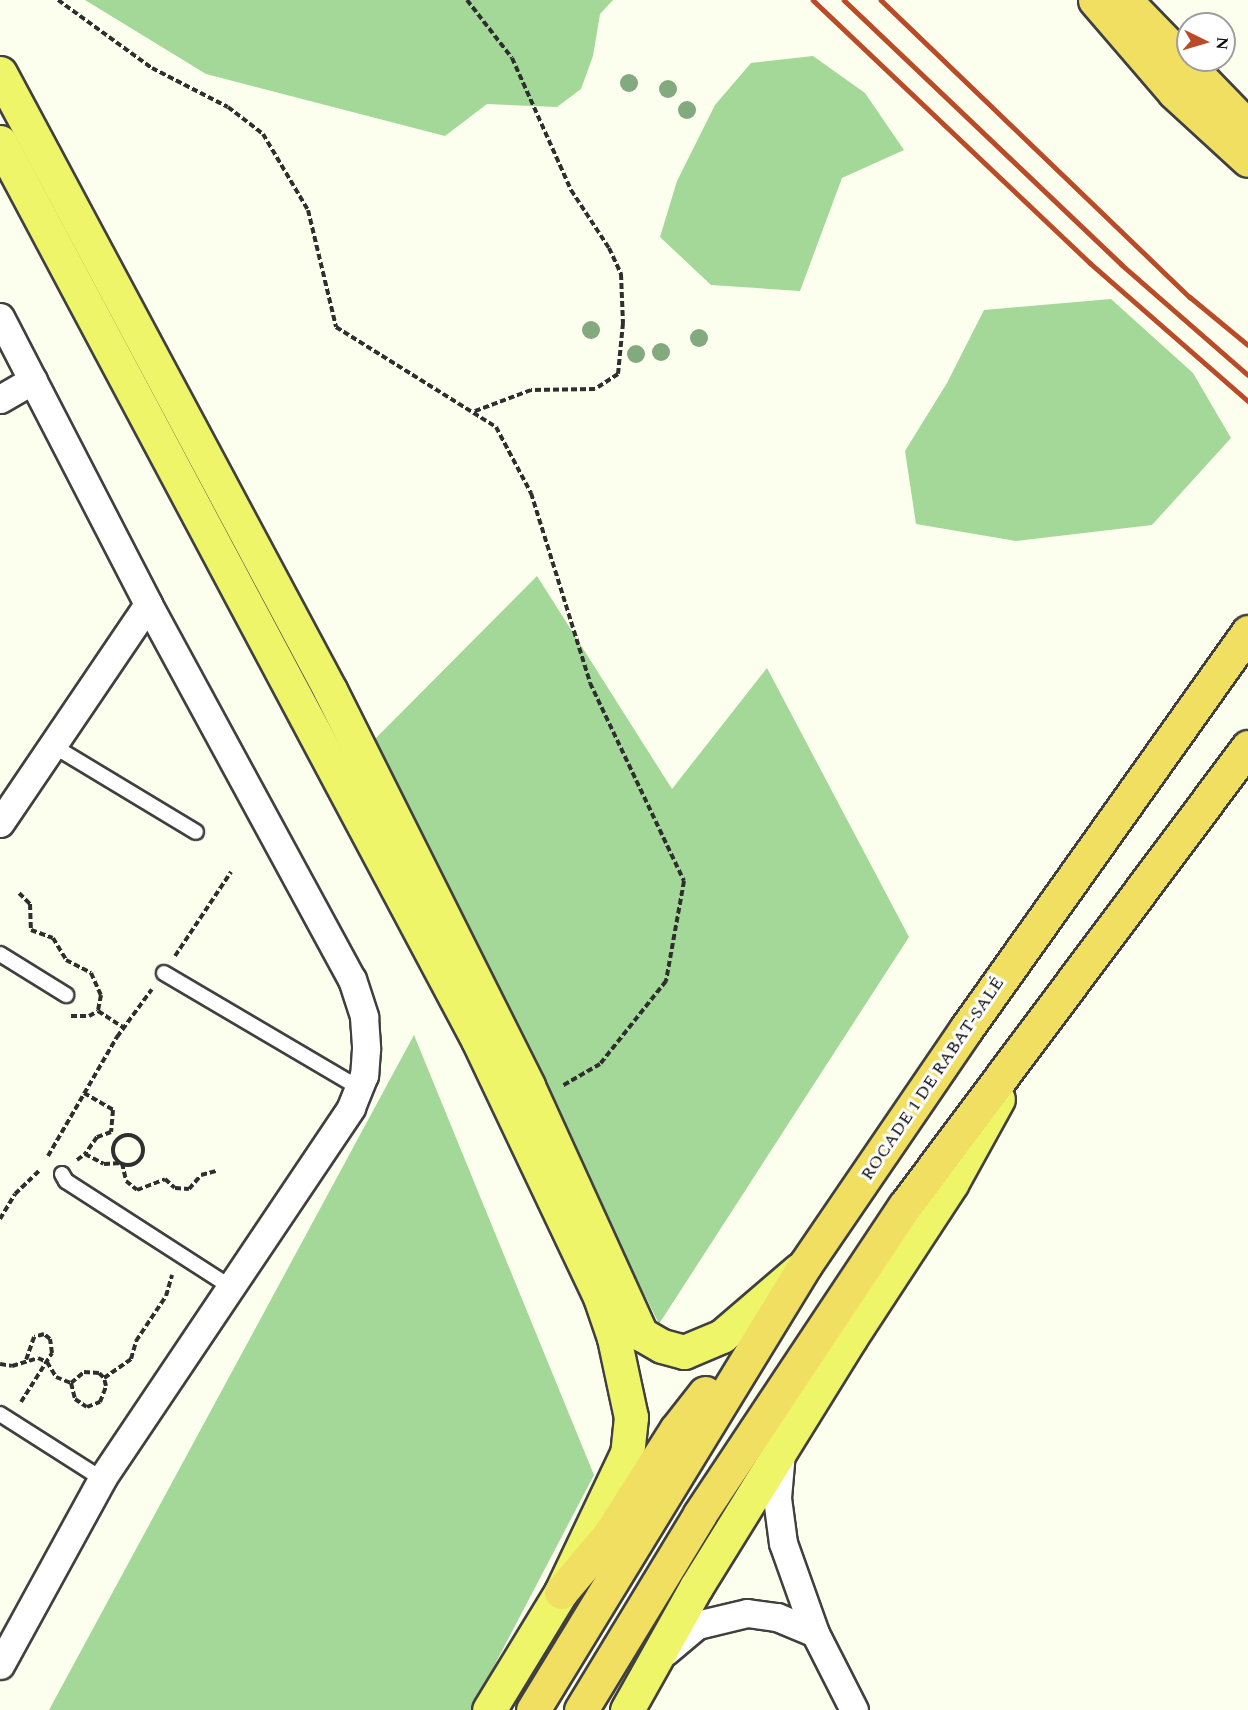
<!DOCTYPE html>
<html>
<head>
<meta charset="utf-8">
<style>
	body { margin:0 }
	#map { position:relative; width:1248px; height:1710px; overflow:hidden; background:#fdffee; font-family:Spectral,serif }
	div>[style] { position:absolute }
	.forest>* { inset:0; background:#a3d898 }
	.path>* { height:4px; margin-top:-2px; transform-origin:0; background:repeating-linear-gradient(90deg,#2f2f2f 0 6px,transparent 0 9px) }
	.path>.ring { margin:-2px; padding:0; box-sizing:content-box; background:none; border:4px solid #2f2f2f; border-radius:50% }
	.roads { filter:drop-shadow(2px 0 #404040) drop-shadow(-2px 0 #404040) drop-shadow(0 2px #404040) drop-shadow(0 -2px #404040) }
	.service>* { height:14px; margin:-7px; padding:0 7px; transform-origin:7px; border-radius:7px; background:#fff }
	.minor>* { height:27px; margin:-13.5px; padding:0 13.5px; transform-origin:13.5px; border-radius:13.5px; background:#fff }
	.primary>* { height:33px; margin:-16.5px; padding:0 16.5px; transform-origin:16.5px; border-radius:16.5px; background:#eff568 }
	.trunk>* { height:33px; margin:-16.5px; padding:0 16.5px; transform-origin:16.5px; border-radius:16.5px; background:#f0df61 }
	.rail>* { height:4.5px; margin:-2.25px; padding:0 2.25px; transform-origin:2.25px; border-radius:2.25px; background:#ba4b29 }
	.trees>* { width:18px; height:18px; margin:-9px; border-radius:50%; background:#83a97f }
	span { translate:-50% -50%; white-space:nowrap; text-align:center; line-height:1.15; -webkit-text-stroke:6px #fff; paint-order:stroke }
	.street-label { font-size:18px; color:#0d0d0d }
	.north { position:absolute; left:1176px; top:12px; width:60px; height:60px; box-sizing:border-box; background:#fff; border:2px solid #9e9e9e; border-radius:50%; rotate:95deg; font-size:16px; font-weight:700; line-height:24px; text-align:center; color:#0d0d0d }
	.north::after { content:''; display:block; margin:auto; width:21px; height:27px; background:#ba4b29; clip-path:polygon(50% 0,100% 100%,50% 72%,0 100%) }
</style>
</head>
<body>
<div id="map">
	<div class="forest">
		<i style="clip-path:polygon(85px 0,613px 0,600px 14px,593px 56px,581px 89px,557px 107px,487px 104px,445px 136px,206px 74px)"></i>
		<i style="clip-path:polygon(813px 56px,865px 93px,904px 150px,842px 178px,800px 291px,711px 285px,660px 237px,677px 181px,715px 105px,751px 63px)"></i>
		<i style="clip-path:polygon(1111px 299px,1193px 373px,1231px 438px,1152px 525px,1016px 541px,916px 524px,905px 451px,947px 383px,984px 310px)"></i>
		<i style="clip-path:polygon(537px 576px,672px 789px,767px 668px,909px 937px,659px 1324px,373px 741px)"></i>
		<i style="clip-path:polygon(414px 1035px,594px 1475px,471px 1710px,49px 1710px)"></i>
	</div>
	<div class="path">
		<i style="left:58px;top:0;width:116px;rotate:35.9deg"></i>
		<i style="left:152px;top:68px;width:85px;rotate:27.2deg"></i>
		<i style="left:228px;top:107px;width:44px;rotate:37.6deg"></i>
		<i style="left:263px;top:134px;width:88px;rotate:59.4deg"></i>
		<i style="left:308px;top:210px;width:120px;rotate:76.5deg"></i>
		<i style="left:336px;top:327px;width:189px;rotate:32deg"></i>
		<i style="left:496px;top:427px;width:75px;rotate:62.1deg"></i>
		<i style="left:531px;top:493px;width:199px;rotate:72.7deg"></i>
		<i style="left:590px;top:683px;width:219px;rotate:64.6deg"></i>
		<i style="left:684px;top:881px;width:102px;rotate:100.2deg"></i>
		<i style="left:666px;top:981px;width:106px;rotate:128.5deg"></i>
		<i style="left:600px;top:1064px;width:44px;rotate:149.9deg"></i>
		<i style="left:467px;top:0;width:73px;rotate:52.2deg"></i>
		<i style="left:512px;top:58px;width:145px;rotate:65.9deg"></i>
		<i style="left:571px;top:190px;width:69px;rotate:56.8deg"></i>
		<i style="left:609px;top:248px;width:29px;rotate:65deg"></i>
		<i style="left:621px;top:274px;width:49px;rotate:87.7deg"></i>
		<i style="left:623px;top:323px;width:51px;rotate:95.6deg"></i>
		<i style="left:618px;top:374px;width:27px;rotate:147deg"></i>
		<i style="left:595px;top:389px;width:64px;rotate:179.1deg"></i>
		<i style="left:531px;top:390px;width:60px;rotate:159.4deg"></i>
		<i style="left:19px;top:893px;width:16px;rotate:45deg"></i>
		<i style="left:30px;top:904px;width:26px;rotate:88deg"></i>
		<i style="left:31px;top:930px;width:23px;rotate:20deg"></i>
		<i style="left:53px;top:938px;width:26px;rotate:59deg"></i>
		<i style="left:66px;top:960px;width:28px;rotate:27deg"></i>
		<i style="left:91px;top:973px;width:24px;rotate:66deg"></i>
		<i style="left:101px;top:995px;width:16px;rotate:101deg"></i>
		<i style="left:98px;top:1011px;width:31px;rotate:33deg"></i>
		<i style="left:175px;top:956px;width:101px;rotate:-56.3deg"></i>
		<i style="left:71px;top:1016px;width:18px"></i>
		<i style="left:89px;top:1016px;width:10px;rotate:-29deg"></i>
		<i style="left:84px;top:1093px;width:34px;rotate:30deg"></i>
		<i style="left:113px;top:1110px;width:22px;rotate:95deg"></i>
		<i style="left:111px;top:1132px;width:15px;rotate:160deg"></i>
		<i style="left:97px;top:1137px;width:21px;rotate:125deg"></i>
		<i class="ring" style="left:113px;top:1135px;width:26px;height:26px"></i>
		<i style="left:48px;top:1156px;width:138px;rotate:-59.9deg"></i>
		<i style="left:117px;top:1037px;width:59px;rotate:-53.9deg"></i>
		<i style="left:77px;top:1160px;width:10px;rotate:-37deg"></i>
		<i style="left:85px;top:1154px;width:21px;rotate:28deg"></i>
		<i style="left:104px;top:1164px;width:18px;rotate:-3deg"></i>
		<i style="left:122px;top:1163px;width:18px;rotate:77deg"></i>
		<i style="left:126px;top:1181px;width:14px;rotate:39deg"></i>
		<i style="left:137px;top:1190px;width:30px;rotate:-21deg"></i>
		<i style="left:165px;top:1179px;width:13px;rotate:42deg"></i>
		<i style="left:175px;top:1188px;width:14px;rotate:4deg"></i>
		<i style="left:189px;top:1189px;width:18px;rotate:-49deg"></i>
		<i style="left:201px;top:1175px;width:16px;rotate:-15deg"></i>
		<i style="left:0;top:1219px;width:29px;rotate:-59deg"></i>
		<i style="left:15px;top:1194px;width:35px;rotate:-44deg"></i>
		<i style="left:0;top:1364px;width:12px;rotate:9deg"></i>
		<i style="left:12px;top:1366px;width:27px;rotate:-17deg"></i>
		<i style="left:38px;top:1358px;width:10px;rotate:24deg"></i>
		<i style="left:47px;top:1362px;width:17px;rotate:59deg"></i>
		<i style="left:56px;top:1377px;width:16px;rotate:22deg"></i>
		<i style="left:71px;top:1383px;width:17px;rotate:-40deg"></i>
		<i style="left:84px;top:1372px;width:15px;rotate:4deg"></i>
		<i style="left:99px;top:1373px;width:7px;rotate:45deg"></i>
		<i style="left:104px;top:1378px;width:33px;rotate:-35deg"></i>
		<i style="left:131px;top:1359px;width:19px;rotate:-74deg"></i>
		<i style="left:136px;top:1341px;width:54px;rotate:-56.3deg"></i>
		<i style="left:166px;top:1296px;width:22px;rotate:-74deg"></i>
		<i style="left:71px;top:1383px;width:16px;rotate:76deg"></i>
		<i style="left:75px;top:1399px;width:14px;rotate:34deg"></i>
		<i style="left:87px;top:1407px;width:14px;rotate:-21deg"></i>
		<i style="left:100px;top:1402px;width:17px;rotate:-69deg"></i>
		<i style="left:106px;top:1386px;width:8px;rotate:-104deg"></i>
		<i style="left:21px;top:1402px;width:58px;rotate:-57.7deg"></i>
		<i style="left:52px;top:1353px;width:14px;rotate:-98deg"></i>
		<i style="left:50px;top:1339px;width:8px;rotate:-140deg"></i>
		<i style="left:44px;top:1334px;width:10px;rotate:163deg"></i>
		<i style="left:34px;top:1337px;width:24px;rotate:109deg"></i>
	</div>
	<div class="roads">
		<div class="service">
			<i style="left:52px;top:745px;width:168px;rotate:31.1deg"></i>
			<i style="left:0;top:954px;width:78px;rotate:31.8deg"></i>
			<i style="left:164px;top:973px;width:226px;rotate:30.5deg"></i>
			<i style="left:62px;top:1174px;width:8px;rotate:60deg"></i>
			<i style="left:66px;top:1181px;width:197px;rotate:32.8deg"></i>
			<i style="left:0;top:1414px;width:121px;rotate:32.5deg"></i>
		</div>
		<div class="minor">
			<i style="left:0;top:317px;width:323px;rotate:62.7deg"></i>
			<i style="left:148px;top:604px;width:427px;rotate:61.5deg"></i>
			<i style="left:352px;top:979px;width:40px;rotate:72deg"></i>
			<i style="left:364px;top:1017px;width:32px;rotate:86deg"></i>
			<i style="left:366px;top:1049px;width:26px;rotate:94deg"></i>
			<i style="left:364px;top:1075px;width:35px;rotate:112deg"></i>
			<i style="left:351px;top:1108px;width:447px;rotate:123.9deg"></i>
			<i style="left:102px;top:1479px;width:212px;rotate:118.7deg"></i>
			<i style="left:0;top:399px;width:38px;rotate:-30deg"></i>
			<i style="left:0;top:823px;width:264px;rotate:-55.9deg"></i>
			<i style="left:781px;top:1452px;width:46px;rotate:95deg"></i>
			<i style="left:777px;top:1498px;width:45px;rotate:82.4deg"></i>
			<i style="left:783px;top:1543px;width:96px;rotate:70.4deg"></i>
			<i style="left:815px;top:1633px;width:86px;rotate:63.1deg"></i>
			<i style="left:665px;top:1652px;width:42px;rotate:-40.2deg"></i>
			<i style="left:697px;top:1625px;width:51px;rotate:-13.5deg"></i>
			<i style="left:747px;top:1613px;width:30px;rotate:8deg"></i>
			<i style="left:777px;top:1617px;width:41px;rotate:22.8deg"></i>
		</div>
		<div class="primary">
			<i style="left:0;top:73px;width:700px;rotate:61.86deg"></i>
			<i style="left:330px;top:690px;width:443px;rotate:63.4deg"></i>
			<i style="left:528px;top:1086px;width:273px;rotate:65.5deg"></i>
			<i style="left:641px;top:1334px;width:24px;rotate:30deg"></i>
			<i style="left:662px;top:1346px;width:23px;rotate:15deg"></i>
			<i style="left:684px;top:1352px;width:41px;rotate:-22.8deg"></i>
			<i style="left:722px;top:1336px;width:101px;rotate:-40.6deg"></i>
			<i style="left:0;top:142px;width:1017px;rotate:61.97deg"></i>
			<i style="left:478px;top:1040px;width:284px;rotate:64.6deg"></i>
			<i style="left:600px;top:1297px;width:43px;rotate:71.1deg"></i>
			<i style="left:614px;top:1338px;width:81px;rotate:77.9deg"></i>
			<i style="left:631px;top:1417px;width:36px;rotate:96deg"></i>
			<i style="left:627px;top:1453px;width:154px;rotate:115.4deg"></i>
			<i style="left:561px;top:1592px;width:138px;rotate:121.4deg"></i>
			<i style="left:627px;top:1710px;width:141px;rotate:-60.7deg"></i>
			<i style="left:696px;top:1587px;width:294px;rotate:-58.2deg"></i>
			<i style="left:851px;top:1337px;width:183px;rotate:-56.8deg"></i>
			<i style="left:951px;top:1184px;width:97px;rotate:-61.1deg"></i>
		</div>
		<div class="trunk">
			<i style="left:1095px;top:0;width:121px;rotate:49.3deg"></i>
			<i style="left:1174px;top:92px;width:100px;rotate:42.6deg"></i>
			<i style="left:1125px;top:0;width:177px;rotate:45.9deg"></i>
			<i style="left:561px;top:1592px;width:75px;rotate:-49.9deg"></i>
			<i style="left:609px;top:1535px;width:125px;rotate:-57.5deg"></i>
			<i style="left:676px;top:1430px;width:47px;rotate:-51.9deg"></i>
			<i style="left:533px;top:1710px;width:522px;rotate:-58.57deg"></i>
			<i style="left:805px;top:1265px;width:286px;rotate:-55.7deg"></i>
			<i style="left:966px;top:1029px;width:487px;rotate:-54.6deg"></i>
			<i style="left:581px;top:1710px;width:229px;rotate:-58.7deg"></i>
			<i style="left:700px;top:1514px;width:370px;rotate:-56.4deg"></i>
			<i style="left:905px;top:1206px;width:573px;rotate:-53.23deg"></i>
		</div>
	</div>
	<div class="rail">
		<i style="left:813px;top:0;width:382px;rotate:43.5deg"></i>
		<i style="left:1090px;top:263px;width:210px;rotate:41.1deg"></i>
		<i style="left:844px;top:0;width:384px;rotate:43.6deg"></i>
		<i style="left:1122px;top:265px;width:167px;rotate:41.1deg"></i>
		<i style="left:881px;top:0;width:429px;rotate:43.9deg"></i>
		<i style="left:1190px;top:297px;width:75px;rotate:39.6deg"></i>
	</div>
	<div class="trees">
		<i style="left:629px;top:83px"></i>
		<i style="left:668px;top:89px"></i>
		<i style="left:687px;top:110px"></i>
		<i style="left:591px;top:330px"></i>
		<i style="left:699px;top:338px"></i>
		<i style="left:661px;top:352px"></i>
		<i style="left:636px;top:354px"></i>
	</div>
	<div class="street-label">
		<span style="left:933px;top:1079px;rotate:-56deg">ROCADE 1 DE RABAT-SALÉ</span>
	</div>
	<div class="north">N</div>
</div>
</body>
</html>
